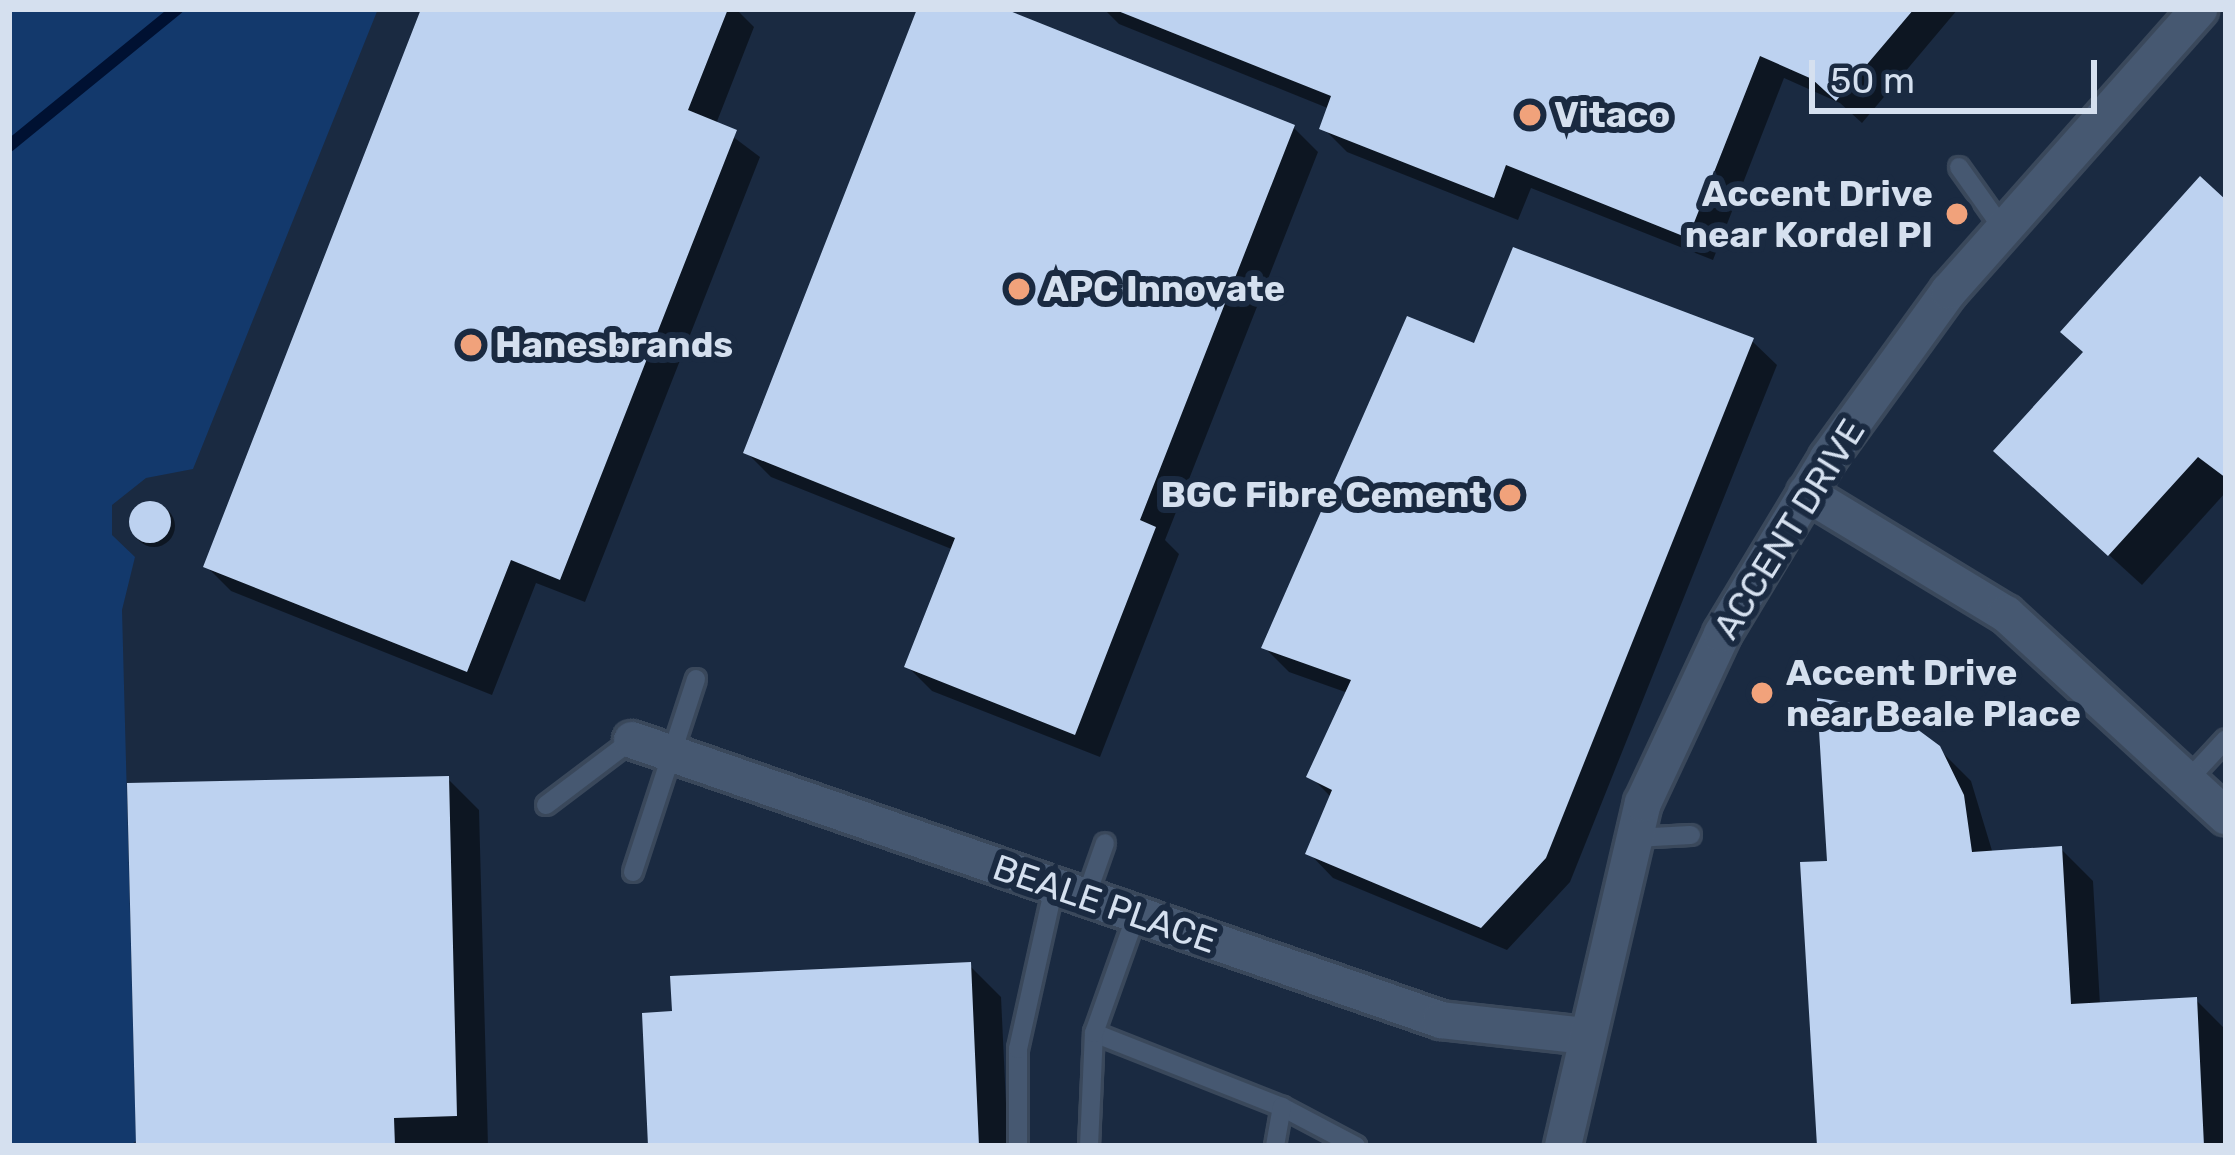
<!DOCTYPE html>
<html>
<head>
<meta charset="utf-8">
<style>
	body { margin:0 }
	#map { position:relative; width:2235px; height:1155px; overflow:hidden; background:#1a2a41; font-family:Rubik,sans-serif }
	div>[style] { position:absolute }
	.green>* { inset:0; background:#13396c }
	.shadow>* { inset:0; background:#0007 }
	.round { border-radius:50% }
	.stream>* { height:12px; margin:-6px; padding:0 6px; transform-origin:6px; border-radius:6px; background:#001132 }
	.building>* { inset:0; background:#bdd2f0 }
	.roads { filter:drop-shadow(3px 0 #3a485b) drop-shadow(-3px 0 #3a485b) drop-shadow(0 3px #3a485b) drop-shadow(0 -3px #3a485b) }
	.lane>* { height:18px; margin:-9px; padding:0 9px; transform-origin:9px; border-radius:9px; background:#465871 }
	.street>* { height:36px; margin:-18px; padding:0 18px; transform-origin:18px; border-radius:18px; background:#465871 }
	.secondary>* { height:36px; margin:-18px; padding:0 18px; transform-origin:18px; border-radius:18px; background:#465871 }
	.dots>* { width:33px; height:33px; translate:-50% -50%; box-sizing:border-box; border:6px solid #1a2a41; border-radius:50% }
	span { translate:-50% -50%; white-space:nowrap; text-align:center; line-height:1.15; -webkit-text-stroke:12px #1a2a41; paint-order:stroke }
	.poi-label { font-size:36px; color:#d5e0ef; font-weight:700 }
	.left { translate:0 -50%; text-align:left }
	.right { translate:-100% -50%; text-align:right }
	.street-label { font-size:36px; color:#d5e0ef }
	.frame { position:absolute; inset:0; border:12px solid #d5e0ef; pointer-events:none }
	.scale { position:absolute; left:1809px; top:60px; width:288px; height:54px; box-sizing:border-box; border:6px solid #d5e0ef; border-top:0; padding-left:15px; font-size:36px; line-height:42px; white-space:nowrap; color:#d5e0ef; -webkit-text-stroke:9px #1a2a41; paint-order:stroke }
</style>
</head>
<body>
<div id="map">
	<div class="green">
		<i style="clip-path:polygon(9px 9px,378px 9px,193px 469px,146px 478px,112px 505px,112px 535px,135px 557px,122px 610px,136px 1141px,129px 1146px,9px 1146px)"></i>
	</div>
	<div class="shadow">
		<i style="clip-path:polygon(425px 9px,736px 9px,754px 27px,716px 124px,760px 157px,585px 602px,536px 583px,492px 695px,231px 591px,206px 566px)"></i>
		<i style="clip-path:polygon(920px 9px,997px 9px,1293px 127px,1318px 152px,1165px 540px,1179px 554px,1100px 757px,932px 691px,908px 667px,954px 550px,771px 477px,747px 453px)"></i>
		<i style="clip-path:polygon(1104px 9px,1958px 9px,1862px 123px,1840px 103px,1784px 78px,1713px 260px,1531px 188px,1518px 220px,1347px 152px,1323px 128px,1330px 109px,1119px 24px)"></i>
		<i style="clip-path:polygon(2226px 204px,2226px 492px,2142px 585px,2029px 482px,2086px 354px)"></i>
		<i style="clip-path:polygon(1752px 341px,1777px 365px,1570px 882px,1507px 950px,1333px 878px,1309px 853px,1332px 798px,1310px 776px,1348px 693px,1289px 672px,1265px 648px,1475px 346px)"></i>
		<i class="round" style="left:133px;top:505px;width:42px;height:42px"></i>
		<i style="clip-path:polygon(1938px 748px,1971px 781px,1993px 854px,2061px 849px,2093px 881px,2100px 1005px,2196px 1000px,2226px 1030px,2226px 1146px,1820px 1146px,1830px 863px)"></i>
		<i style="clip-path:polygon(448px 779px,479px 810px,488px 1146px,139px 1146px)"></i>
		<i style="clip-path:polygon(969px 965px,1001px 997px,1008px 1146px,651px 1146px)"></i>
	</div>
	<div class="stream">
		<i style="left:9px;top:146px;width:217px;rotate:-39.2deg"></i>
	</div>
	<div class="building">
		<i style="clip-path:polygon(421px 9px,728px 9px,688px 110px,737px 130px,560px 580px,511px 560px,467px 672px,203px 567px)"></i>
		<i style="clip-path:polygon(917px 9px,1005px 9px,1295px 125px,1140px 520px,1156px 527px,1075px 735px,904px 667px,955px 538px,743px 453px)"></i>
		<i style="clip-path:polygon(1113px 9px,1914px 9px,1836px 101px,1812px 79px,1760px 56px,1688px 238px,1506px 165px,1494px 198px,1319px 129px,1331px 96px)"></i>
		<i style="clip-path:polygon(2200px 176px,2226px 200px,2226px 478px,2198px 457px,2108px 556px,1993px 451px,2083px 352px,2060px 332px)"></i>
		<i style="clip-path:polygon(1513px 247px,1754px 338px,1546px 858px,1481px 928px,1305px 854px,1332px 790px,1306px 777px,1351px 680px,1261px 648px,1407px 316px,1474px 343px)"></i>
		<i class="round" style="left:129px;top:501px;width:42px;height:42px"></i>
		<i style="clip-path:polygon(1817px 698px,1890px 709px,1940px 746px,1964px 795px,1972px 852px,2062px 846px,2071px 1004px,2197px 997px,2204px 1146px,1817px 1146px,1800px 862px,1827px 861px)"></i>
		<i style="clip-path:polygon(449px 776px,457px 1116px,394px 1118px,395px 1146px,136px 1146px,127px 783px)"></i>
		<i style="clip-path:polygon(971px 962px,979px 1146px,648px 1146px,642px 1013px,672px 1011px,670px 976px)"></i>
	</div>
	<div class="roads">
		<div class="lane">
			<i style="left:1959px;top:167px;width:72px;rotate:54.6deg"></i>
			<i style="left:2187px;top:781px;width:57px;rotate:-47.1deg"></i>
			<i style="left:546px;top:805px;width:108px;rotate:-37.1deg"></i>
			<i style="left:1634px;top:838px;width:57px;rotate:-3deg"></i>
			<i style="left:633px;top:872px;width:203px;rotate:-71.9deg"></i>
			<i style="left:1086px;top:897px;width:57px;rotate:-70.6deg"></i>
			<i style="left:1094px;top:1033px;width:202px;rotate:21.5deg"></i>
			<i style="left:1282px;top:1107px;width:84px;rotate:27.8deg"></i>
			<i style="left:1018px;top:1146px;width:97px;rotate:-90deg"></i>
			<i style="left:1018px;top:1049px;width:167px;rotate:-77.5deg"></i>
			<i style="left:1089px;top:1146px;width:113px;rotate:-87.5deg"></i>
			<i style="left:1094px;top:1033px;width:125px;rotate:-70.4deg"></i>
			<i style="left:1275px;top:1146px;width:40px;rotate:-80deg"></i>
		</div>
		<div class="street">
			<i style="left:1806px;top:493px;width:234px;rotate:31.2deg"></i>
			<i style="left:2006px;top:614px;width:299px;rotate:42.6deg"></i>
			<i style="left:632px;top:740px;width:856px;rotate:19.09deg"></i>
			<i style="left:1441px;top:1020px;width:147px;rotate:6.3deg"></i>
		</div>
		<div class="secondary">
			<i style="left:1563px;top:1146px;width:352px;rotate:-76.9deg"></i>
			<i style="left:1643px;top:803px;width:187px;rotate:-64.9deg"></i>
			<i style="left:1722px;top:634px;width:205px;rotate:-58.9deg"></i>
			<i style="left:1828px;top:458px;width:206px;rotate:-54.1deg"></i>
			<i style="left:1949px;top:291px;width:377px;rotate:-48.4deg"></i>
		</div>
	</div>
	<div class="dots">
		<i style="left:1530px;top:115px;background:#f1a27b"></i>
		<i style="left:1957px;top:214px;background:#f1a27b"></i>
		<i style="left:1019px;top:289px;background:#f1a27b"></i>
		<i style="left:471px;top:345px;background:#f1a27b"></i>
		<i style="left:1510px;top:495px;background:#f1a27b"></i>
		<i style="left:1762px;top:693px;background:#f1a27b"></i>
	</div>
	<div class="poi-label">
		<span class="left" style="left:1554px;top:115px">Vitaco</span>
		<span class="right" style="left:1933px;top:214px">Accent Drive<br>near Kordel PI</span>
		<span class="left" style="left:1043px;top:289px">APC Innovate</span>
		<span class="left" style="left:495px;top:345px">Hanesbrands</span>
		<span class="right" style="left:1486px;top:495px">BGC Fibre Cement</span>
		<span class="left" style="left:1786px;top:693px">Accent Drive<br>near Beale Place</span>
	</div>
	<div class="street-label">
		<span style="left:1789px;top:529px;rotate:-58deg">ACCENT DRIVE</span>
		<span style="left:1105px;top:904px;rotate:19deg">BEALE PLACE</span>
	</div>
	<div class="frame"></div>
	<div class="scale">50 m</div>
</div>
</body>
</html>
